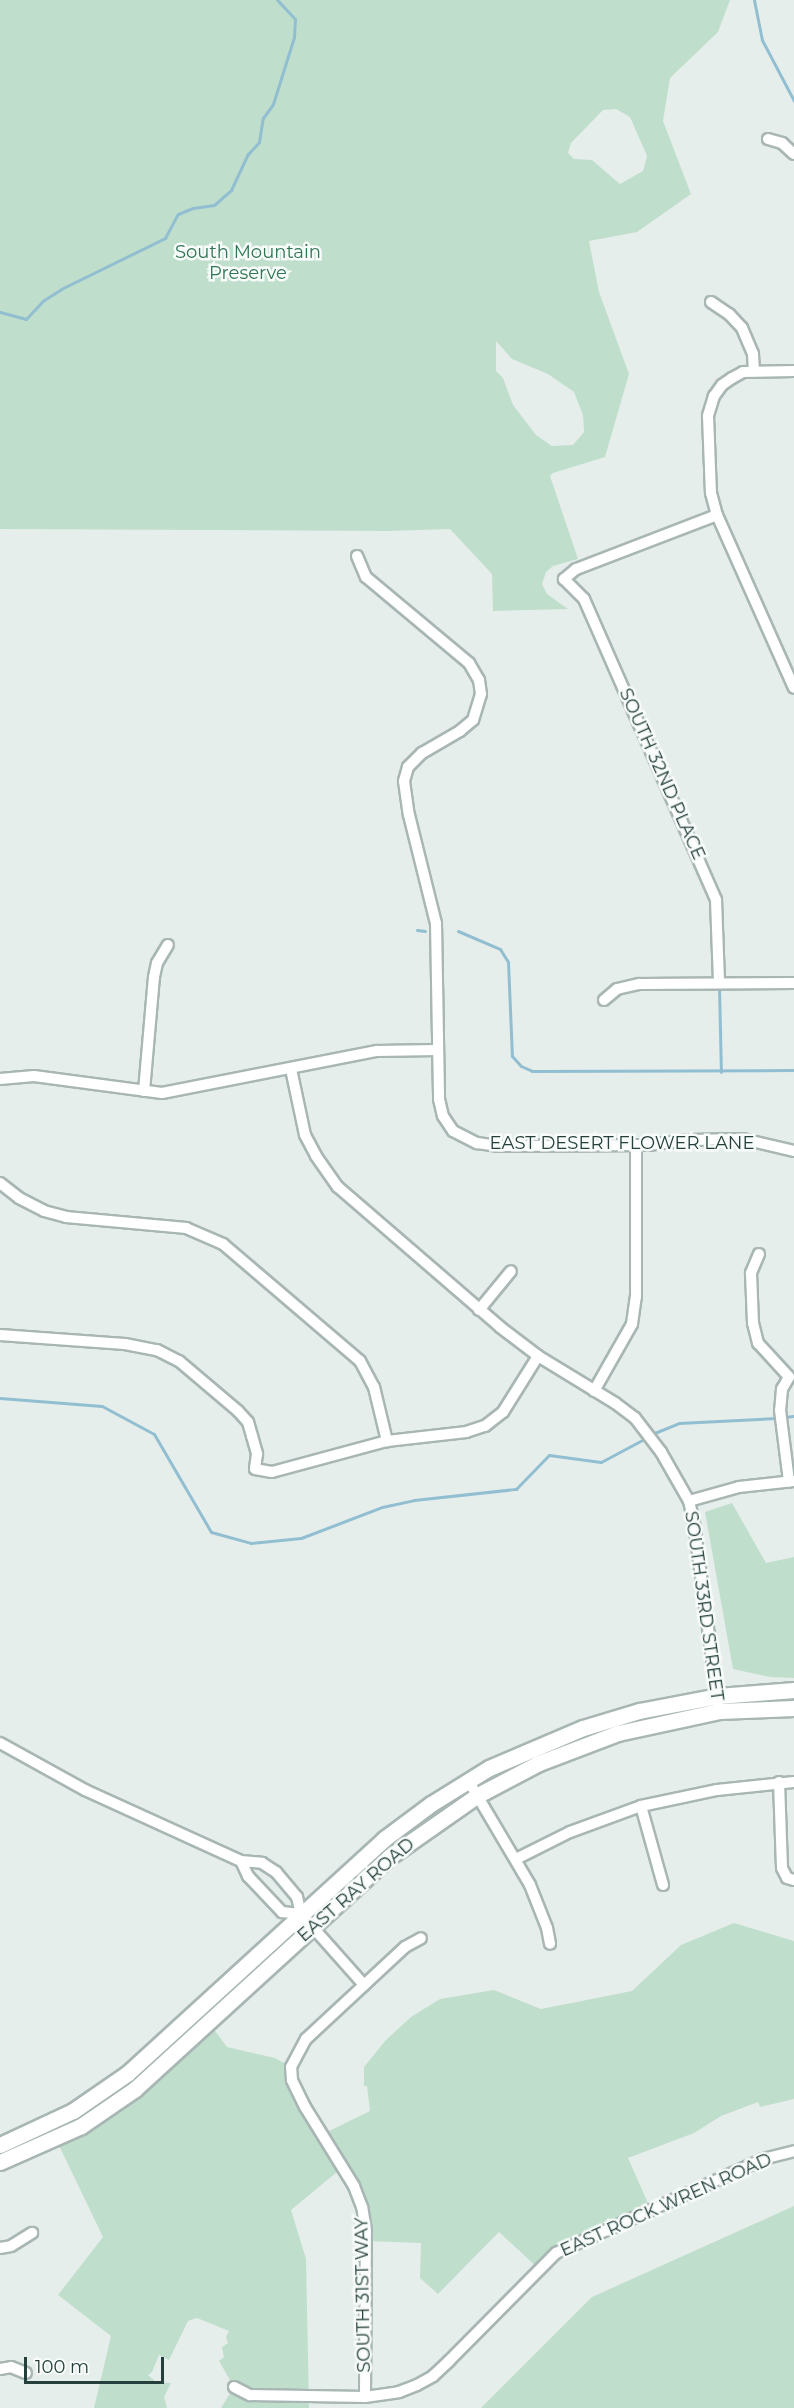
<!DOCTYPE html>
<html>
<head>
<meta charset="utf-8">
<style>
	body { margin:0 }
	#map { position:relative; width:794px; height:2408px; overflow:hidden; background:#e6eeec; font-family:Montserrat,sans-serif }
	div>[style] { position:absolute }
	.green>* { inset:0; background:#c0decc }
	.stream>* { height:3px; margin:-1.5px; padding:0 1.5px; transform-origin:1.5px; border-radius:1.5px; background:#91bed0 }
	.roads { filter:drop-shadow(2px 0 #a8b6b4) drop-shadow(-2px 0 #a8b6b4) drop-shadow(0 2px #a8b6b4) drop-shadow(0 -2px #a8b6b4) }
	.street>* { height:10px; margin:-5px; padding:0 5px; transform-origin:5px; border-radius:5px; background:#fff }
	.secondary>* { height:15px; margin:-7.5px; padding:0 7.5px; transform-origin:7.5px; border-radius:7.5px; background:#fff }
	span { translate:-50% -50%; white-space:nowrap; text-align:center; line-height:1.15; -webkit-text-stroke:5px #f7fbf9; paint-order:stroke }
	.park-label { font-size:18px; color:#317554 }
	.street-label { font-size:18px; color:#25403c }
	.scale { position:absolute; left:24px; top:2357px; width:140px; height:27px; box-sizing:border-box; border:3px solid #25403c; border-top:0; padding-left:8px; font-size:18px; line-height:21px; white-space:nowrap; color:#25403c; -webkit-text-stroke:4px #f7fbf9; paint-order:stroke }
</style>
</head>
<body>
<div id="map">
	<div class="green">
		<i style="clip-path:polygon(evenodd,0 0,730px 0,718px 32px,670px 78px,663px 121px,691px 194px,637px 232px,589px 241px,599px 292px,629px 374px,605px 457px,553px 473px,550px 476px,578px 559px,553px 566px,546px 572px,542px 584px,547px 594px,568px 609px,493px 611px,492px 574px,450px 529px,388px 531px,0 529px,0 0,616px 109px,630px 117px,647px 156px,643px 171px,620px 184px,592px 160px,574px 159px,568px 153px,571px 143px,603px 110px,616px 109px,0 0,496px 341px,512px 359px,548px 374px,574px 392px,583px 415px,584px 432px,573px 445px,552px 446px,536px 435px,513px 405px,503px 378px,496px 371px,496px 341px)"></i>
		<i style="clip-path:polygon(732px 1503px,766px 1563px,794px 1557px,794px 1678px,770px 1677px,733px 1669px,705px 1512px)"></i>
		<i style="clip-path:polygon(734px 1923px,794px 1941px,794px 2099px,760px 2107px,758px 2102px,721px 2116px,694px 2133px,628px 2158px,651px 2210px,579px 2241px,540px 2270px,499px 2232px,438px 2294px,420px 2278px,421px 2243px,366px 2241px,366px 2231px,343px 2167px,291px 2210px,306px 2259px,309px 2408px,221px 2408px,234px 2387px,219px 2361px,224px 2357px,222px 2347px,228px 2343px,226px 2337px,229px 2331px,197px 2318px,188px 2321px,169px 2360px,159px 2355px,152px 2372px,148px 2375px,156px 2382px,171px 2383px,164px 2397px,167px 2408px,94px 2408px,111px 2336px,58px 2295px,103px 2237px,52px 2131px,106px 2101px,133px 2080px,213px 2028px,227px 2047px,275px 2058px,291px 2067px,323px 2134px,370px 2111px,367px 2086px,364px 2086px,364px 2067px,385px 2041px,411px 2017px,440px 1999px,494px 1990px,541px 2009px,632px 1991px,681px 1945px)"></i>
		<i style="clip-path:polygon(794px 2206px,794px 2408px,481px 2408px,592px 2297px)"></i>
	</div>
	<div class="stream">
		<i style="left:754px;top:0;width:41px;rotate:78.7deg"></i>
		<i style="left:762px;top:40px;width:69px;rotate:62.3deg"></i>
		<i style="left:0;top:312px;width:27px;rotate:15deg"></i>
		<i style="left:26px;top:319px;width:26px;rotate:-47deg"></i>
		<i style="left:44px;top:300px;width:22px;rotate:-32deg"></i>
		<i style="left:63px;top:288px;width:114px;rotate:-26.1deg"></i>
		<i style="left:165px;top:238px;width:27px;rotate:-62deg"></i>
		<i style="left:178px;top:214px;width:16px;rotate:-22deg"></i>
		<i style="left:193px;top:208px;width:21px;rotate:-8deg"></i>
		<i style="left:214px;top:205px;width:23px;rotate:-41deg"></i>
		<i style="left:231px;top:190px;width:40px;rotate:-65deg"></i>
		<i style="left:248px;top:154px;width:16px;rotate:-47deg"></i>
		<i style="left:259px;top:142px;width:24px;rotate:-81deg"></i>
		<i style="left:263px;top:118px;width:17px;rotate:-54deg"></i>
		<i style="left:273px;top:104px;width:70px;rotate:-72.6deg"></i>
		<i style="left:294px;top:37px;width:18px;rotate:-87deg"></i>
		<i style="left:295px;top:19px;width:26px;rotate:-133deg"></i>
		<i style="left:417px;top:930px;width:8px;rotate:7deg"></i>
		<i style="left:458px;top:931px;width:46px;rotate:23.2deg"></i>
		<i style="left:500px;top:949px;width:15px;rotate:58deg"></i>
		<i style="left:508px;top:962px;width:94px;rotate:87.6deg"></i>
		<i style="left:512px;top:1056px;width:13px;rotate:48deg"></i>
		<i style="left:521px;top:1066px;width:12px;rotate:24deg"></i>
		<i style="left:532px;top:1071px;width:262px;rotate:-0.2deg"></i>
		<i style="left:719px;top:987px;width:85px;rotate:88.7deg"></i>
		<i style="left:0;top:1398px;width:102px;rotate:4.5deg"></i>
		<i style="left:102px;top:1406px;width:59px;rotate:28.3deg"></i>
		<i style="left:154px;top:1434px;width:113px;rotate:59.8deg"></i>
		<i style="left:211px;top:1532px;width:41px;rotate:15.4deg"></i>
		<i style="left:251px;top:1543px;width:50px;rotate:-5.7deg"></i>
		<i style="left:301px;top:1538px;width:87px;rotate:-20.9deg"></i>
		<i style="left:382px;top:1507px;width:33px;rotate:-12deg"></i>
		<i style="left:414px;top:1500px;width:103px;rotate:-6.2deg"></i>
		<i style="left:516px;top:1489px;width:47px;rotate:-45.9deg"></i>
		<i style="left:549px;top:1455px;width:52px;rotate:7.7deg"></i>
		<i style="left:601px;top:1462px;width:51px;rotate:-28.1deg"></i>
		<i style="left:784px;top:1417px;width:10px;rotate:-6deg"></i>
		<i style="left:652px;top:1434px;width:29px;rotate:-22deg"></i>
		<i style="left:679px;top:1423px;width:98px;rotate:-2.9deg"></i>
	</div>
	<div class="roads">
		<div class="street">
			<i style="left:768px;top:139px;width:15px;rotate:16deg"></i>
			<i style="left:782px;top:143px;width:16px;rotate:43deg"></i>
			<i style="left:711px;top:302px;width:22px;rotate:34deg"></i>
			<i style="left:729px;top:314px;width:19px;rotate:47deg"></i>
			<i style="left:742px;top:328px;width:28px;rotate:67deg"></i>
			<i style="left:753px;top:354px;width:17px;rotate:87deg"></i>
			<i style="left:794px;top:371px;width:51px;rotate:178.9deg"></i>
			<i style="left:743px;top:372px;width:13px;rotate:151deg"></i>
			<i style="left:732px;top:378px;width:12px;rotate:145deg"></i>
			<i style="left:722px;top:385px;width:14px;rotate:126deg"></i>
			<i style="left:714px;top:396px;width:21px;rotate:107deg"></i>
			<i style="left:708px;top:416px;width:77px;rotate:87.8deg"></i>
			<i style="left:711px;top:493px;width:23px;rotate:75deg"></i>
			<i style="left:717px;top:515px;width:189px;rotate:66deg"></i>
			<i style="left:717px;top:515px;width:151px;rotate:159deg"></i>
			<i style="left:576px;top:569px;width:16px;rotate:140deg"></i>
			<i style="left:564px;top:579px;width:28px;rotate:45deg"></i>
			<i style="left:584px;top:599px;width:329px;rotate:66.3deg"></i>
			<i style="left:716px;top:900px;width:82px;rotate:87.9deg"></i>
			<i style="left:357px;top:556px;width:23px;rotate:67deg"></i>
			<i style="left:366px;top:577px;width:134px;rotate:39.9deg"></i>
			<i style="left:469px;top:663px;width:20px;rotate:60deg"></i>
			<i style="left:479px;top:680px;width:14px;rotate:82deg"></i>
			<i style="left:481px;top:694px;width:27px;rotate:107deg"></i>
			<i style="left:473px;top:720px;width:17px;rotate:140deg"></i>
			<i style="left:460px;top:731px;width:44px;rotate:149.9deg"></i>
			<i style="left:422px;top:753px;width:20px;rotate:135deg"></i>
			<i style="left:408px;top:767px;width:15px;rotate:106deg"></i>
			<i style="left:404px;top:781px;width:34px;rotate:82deg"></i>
			<i style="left:409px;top:815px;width:111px;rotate:76deg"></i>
			<i style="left:436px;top:923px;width:176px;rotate:89deg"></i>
			<i style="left:439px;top:1099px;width:17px;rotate:77deg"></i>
			<i style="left:443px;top:1116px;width:18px;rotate:56deg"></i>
			<i style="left:453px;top:1131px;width:27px;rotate:27deg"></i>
			<i style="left:477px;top:1143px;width:22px;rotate:8deg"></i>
			<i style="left:499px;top:1146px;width:149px;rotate:-0.4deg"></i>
			<i style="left:648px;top:1145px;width:41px;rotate:-7deg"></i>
			<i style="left:689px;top:1140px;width:54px;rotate:-1.1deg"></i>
			<i style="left:743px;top:1139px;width:52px;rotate:13.2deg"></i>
			<i style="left:604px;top:1000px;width:17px;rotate:-40deg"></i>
			<i style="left:617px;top:989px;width:23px;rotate:-13deg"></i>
			<i style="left:639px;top:984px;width:155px;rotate:-0.4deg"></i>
			<i style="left:291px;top:1069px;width:67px;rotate:78deg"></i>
			<i style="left:305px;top:1135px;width:24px;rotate:62deg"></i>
			<i style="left:316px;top:1156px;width:38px;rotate:55deg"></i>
			<i style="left:338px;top:1187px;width:214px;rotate:40.8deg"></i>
			<i style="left:500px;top:1327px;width:48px;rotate:37.3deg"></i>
			<i style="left:538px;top:1356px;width:90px;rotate:31.4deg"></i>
			<i style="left:615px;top:1403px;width:25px;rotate:37deg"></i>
			<i style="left:635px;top:1418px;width:43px;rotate:52.6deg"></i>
			<i style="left:661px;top:1452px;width:56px;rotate:60.3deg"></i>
			<i style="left:689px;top:1501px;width:23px;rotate:77deg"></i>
			<i style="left:694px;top:1523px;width:181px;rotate:82.4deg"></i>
			<i style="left:0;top:1079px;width:34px;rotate:-5deg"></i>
			<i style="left:34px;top:1076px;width:129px;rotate:7.6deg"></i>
			<i style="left:162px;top:1093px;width:219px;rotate:-11.1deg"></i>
			<i style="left:377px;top:1051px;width:60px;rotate:-1deg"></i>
			<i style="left:144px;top:1091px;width:114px;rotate:-85deg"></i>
			<i style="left:154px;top:977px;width:14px;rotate:-78deg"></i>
			<i style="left:157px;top:963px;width:21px;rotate:-59deg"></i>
			<i style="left:0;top:1183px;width:24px;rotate:38deg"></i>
			<i style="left:19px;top:1198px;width:28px;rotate:27deg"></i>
			<i style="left:44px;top:1211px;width:23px;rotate:15deg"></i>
			<i style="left:66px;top:1217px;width:121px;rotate:5.2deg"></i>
			<i style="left:186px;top:1228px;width:40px;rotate:23.4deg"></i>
			<i style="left:223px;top:1244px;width:180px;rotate:40.5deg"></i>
			<i style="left:360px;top:1361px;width:30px;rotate:62deg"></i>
			<i style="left:374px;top:1387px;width:56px;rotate:76.5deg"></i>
			<i style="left:759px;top:1254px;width:21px;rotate:113deg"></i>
			<i style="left:751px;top:1273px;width:50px;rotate:87.7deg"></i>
			<i style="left:753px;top:1323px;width:21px;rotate:76deg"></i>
			<i style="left:758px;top:1343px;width:46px;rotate:47.6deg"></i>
			<i style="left:789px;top:1377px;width:14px;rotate:120deg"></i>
			<i style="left:782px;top:1389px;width:21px;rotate:95deg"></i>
			<i style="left:780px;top:1410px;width:72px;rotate:82.8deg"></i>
			<i style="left:479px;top:1310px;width:50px;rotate:-50.6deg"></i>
			<i style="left:0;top:1335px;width:125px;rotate:4.1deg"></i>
			<i style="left:125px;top:1344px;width:33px;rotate:11deg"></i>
			<i style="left:157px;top:1350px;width:25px;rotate:27deg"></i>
			<i style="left:179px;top:1361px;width:77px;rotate:40.3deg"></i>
			<i style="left:238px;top:1411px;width:15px;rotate:48deg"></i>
			<i style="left:248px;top:1422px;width:15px;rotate:74deg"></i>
			<i style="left:252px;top:1436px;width:19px;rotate:74deg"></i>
			<i style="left:257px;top:1454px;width:15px;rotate:98deg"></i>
			<i style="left:255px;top:1469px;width:17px;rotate:10deg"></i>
			<i style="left:272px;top:1472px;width:119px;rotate:-15.1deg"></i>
			<i style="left:387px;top:1441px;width:80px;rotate:-6.5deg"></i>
			<i style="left:466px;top:1432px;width:20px;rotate:-18deg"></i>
			<i style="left:485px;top:1426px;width:23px;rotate:-38deg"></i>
			<i style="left:503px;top:1412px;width:66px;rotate:-58deg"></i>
			<i style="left:594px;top:1391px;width:77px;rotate:-60.4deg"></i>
			<i style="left:632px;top:1324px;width:27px;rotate:-82deg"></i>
			<i style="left:636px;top:1297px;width:152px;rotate:-90deg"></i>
			<i style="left:689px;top:1501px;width:52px;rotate:-15.6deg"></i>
			<i style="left:739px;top:1487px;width:55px;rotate:-6.2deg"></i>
			<i style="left:0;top:1743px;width:97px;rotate:28.9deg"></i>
			<i style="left:85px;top:1790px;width:171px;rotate:24.5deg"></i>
			<i style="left:241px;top:1861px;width:21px;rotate:5deg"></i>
			<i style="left:262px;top:1863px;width:17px;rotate:33deg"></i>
			<i style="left:276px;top:1872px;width:33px;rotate:50deg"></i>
			<i style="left:297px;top:1897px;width:17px;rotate:77deg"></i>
			<i style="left:301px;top:1914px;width:95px;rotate:48.4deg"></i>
			<i style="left:468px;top:1780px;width:122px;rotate:59.4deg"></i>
			<i style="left:530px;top:1885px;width:46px;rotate:68.4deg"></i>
			<i style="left:547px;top:1928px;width:16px;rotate:79deg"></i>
			<i style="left:779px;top:1782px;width:86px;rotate:88deg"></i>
			<i style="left:782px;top:1868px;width:11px;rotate:63deg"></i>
			<i style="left:787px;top:1878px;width:7px;rotate:16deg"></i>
			<i style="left:641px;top:1806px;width:82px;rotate:74.4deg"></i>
			<i style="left:516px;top:1859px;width:60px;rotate:-26.6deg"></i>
			<i style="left:570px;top:1832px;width:76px;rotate:-20.1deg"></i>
			<i style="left:641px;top:1806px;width:78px;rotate:-11.9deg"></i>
			<i style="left:717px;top:1790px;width:77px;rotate:-5.9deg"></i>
			<i style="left:241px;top:1861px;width:17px;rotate:65deg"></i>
			<i style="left:248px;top:1876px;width:50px;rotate:46.6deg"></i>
			<i style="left:282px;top:1912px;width:19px;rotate:6deg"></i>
			<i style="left:0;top:2248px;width:11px;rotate:-10deg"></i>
			<i style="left:11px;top:2246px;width:25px;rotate:-32deg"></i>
			<i style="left:0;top:2369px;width:11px;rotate:-10deg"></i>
			<i style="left:11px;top:2367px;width:16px;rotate:22deg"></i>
			<i style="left:234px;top:2387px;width:18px;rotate:27deg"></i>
			<i style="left:250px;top:2395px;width:115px;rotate:1deg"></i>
			<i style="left:365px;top:2397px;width:34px;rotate:-8deg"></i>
			<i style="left:399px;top:2392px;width:19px;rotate:-21deg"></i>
			<i style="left:417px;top:2385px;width:18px;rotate:-29deg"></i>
			<i style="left:433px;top:2376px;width:22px;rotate:-43deg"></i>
			<i style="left:449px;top:2361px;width:152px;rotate:-45.3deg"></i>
			<i style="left:556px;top:2253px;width:227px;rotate:-24.4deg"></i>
			<i style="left:763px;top:2159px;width:32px;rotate:-14deg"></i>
			<i style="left:365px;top:2397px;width:166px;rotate:-89.7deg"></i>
			<i style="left:366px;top:2231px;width:24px;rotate:-99deg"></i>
			<i style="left:362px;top:2207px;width:22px;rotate:-111deg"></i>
			<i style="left:354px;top:2186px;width:93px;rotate:-121.8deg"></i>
			<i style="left:305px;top:2107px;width:30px;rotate:-116deg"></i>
			<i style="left:292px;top:2080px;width:13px;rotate:-94deg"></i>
			<i style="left:291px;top:2067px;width:32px;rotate:-62deg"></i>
			<i style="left:306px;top:2039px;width:135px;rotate:-42.9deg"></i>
			<i style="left:405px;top:1947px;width:18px;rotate:-29deg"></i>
		</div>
		<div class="secondary">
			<i style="left:0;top:2145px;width:81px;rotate:-25deg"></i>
			<i style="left:73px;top:2111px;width:67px;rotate:-34.6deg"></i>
			<i style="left:128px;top:2073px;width:347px;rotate:-42.4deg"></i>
			<i style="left:384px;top:1839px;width:59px;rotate:-36.7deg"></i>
			<i style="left:431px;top:1804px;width:68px;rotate:-31.8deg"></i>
			<i style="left:489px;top:1768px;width:102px;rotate:-23.1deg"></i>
			<i style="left:583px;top:1728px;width:59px;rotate:-16.9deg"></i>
			<i style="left:639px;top:1711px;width:80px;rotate:-10.8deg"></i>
			<i style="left:718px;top:1696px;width:76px;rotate:-4.5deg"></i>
			<i style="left:0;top:2162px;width:89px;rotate:-24deg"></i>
			<i style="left:81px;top:2126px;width:65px;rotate:-34.4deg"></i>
			<i style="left:135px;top:2089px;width:344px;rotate:-42.4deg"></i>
			<i style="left:389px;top:1857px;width:108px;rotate:-34.9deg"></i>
			<i style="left:478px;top:1795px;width:69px;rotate:-27.7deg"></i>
			<i style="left:539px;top:1763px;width:85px;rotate:-20.8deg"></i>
			<i style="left:618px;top:1733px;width:103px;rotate:-12.3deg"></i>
			<i style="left:719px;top:1711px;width:75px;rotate:-2.3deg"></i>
		</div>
	</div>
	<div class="park-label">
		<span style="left:248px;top:263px">South Mountain<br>Preserve</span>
	</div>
	<div class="street-label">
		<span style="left:662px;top:774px;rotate:66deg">SOUTH 32ND PLACE</span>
		<span style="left:622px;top:1143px">EAST DESERT FLOWER LANE</span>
		<span style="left:704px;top:1606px;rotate:82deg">SOUTH 33RD STREET</span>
		<span style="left:356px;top:1890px;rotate:-41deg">EAST RAY ROAD</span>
		<span style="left:666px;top:2205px;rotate:-24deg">EAST ROCK WREN ROAD</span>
		<span style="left:363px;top:2295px;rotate:-91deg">SOUTH 31ST WAY</span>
	</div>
	<div class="scale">100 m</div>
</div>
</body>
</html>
